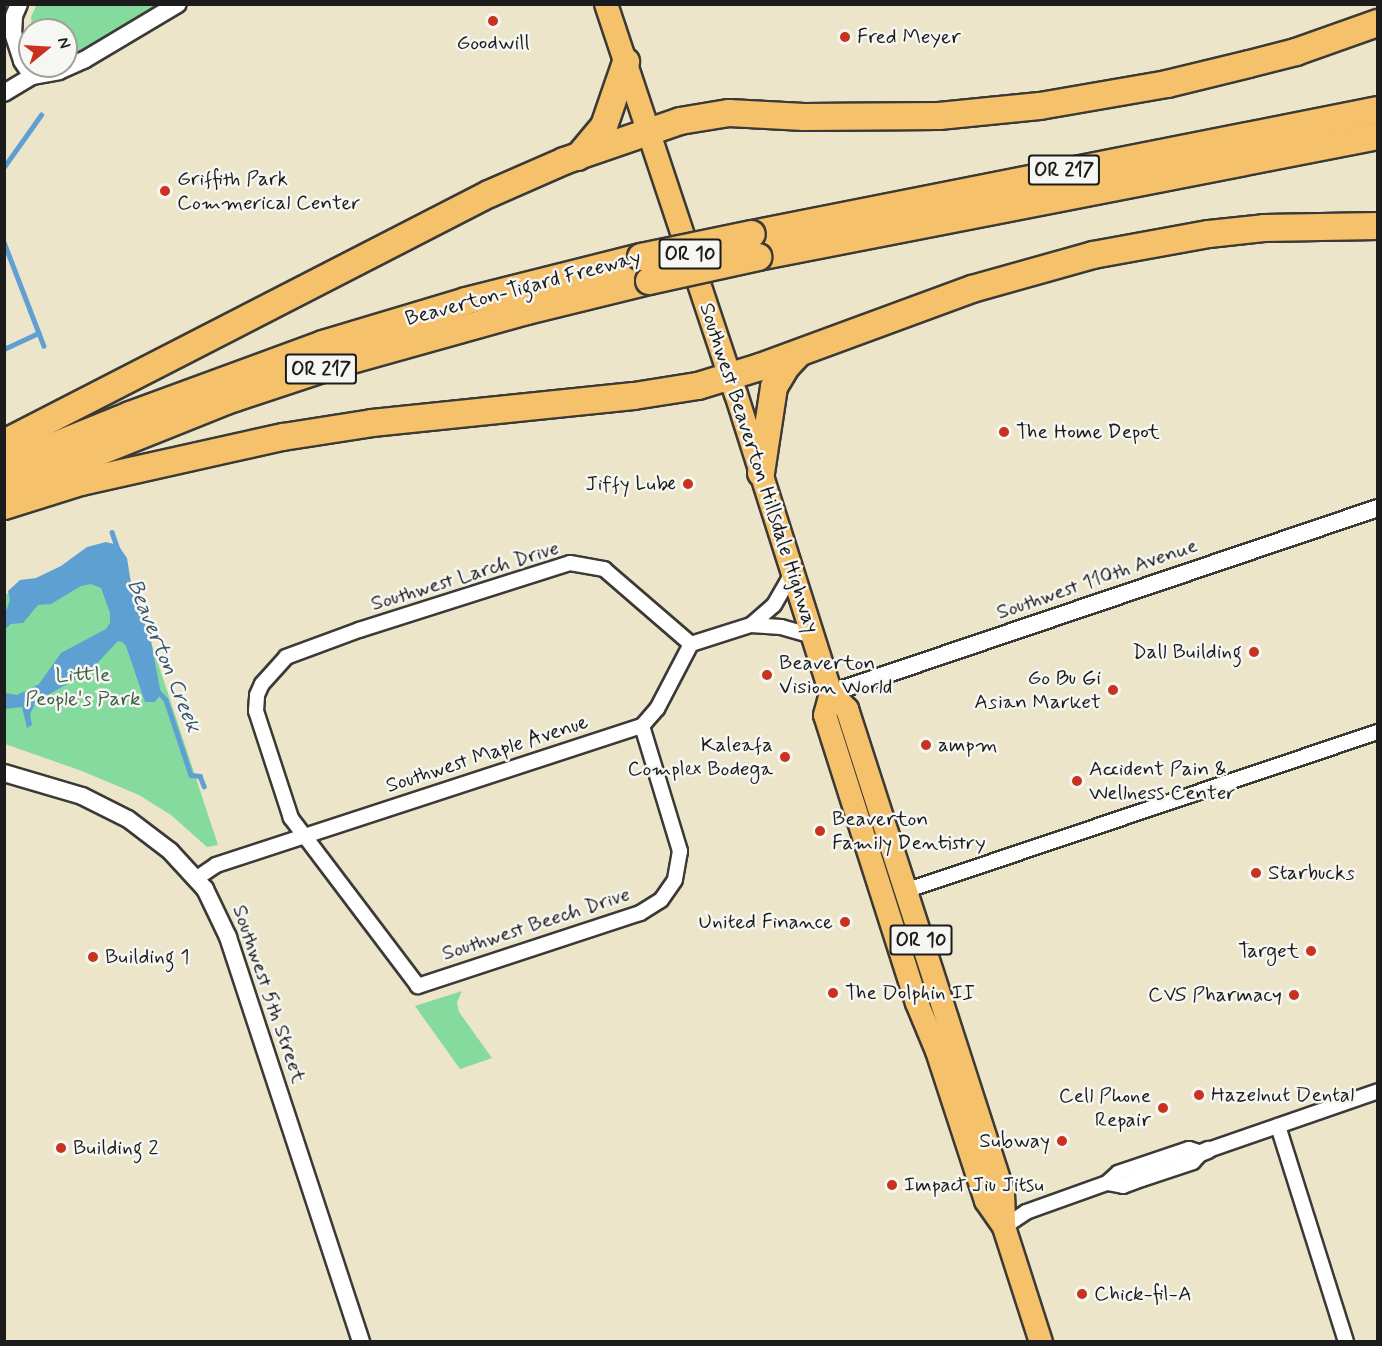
<!DOCTYPE html>
<html>
<head>
<meta charset="utf-8">
<style>
	body { margin:0 }
	#map { position:relative; width:1382px; height:1346px; overflow:hidden; background:#ece5c9; font-family:Mynerve,sans-serif }
	div>[style] { position:absolute }
	.green>* { inset:0; background:#85da9d }
	.water>* { inset:0; background:#5fa0d2 }
	.stream>* { height:4.5px; margin:-2.25px; padding:0 2.25px; transform-origin:2.25px; border-radius:2.25px; background:#5fa0d2 }
	.roads { filter:drop-shadow(2px 0 #3b3a36) drop-shadow(-2px 0 #3b3a36) drop-shadow(0 2px #3b3a36) drop-shadow(0 -2px #3b3a36) }
	.minor>* { height:14px; margin:-7px; padding:0 7px; transform-origin:7px; border-radius:7px; background:#fff }
	.tertiary>* { height:16px; margin:-8px; padding:0 8px; transform-origin:8px; border-radius:8px; background:#fff }
	.primary>* { height:22px; margin:-11px; padding:0 11px; transform-origin:11px; border-radius:11px; background:#f5c16b }
	.motorway>* { height:26px; margin:-13px; padding:0 13px; transform-origin:13px; border-radius:13px; background:#f5c16b }
	.bridges { filter:drop-shadow(2px 0 #3b3a36) drop-shadow(-2px 0 #3b3a36) drop-shadow(0 2px #3b3a36) drop-shadow(0 -2px #3b3a36) }
	.motorway-bridge>* { height:26px; margin:-13px; padding:0 13px; transform-origin:13px; border-radius:13px; background:#f5c16b }
	.dots>* { width:16px; height:16px; translate:-50% -50%; box-sizing:border-box; border:3px solid #f6f6f2; border-radius:50% }
	span { translate:-50% -50%; white-space:nowrap; text-align:center; line-height:1.15; -webkit-text-stroke:5px #f6f6f2; paint-order:stroke }
	.shield-label span { padding:2px 4px; background:#f6f6f2; border:2px solid; border-radius:4px; -webkit-text-stroke-width:0 }
	.shield-label { font-size:20px; color:#1c1c1c; font-weight:700 }
	.poi-label { font-size:21px; color:#1c1c1c }
	.left { translate:0 -50%; text-align:left }
	.right { translate:-100% -50%; text-align:right }
	.street-label { font-size:21px; color:#1c1c1c }
	.park-label { font-size:21px; color:#415e49 }
	.water-label { font-size:22px; color:#3a576e; font-style:italic }
	.frame { position:absolute; inset:0; border:6px solid #1c1c1c; pointer-events:none }
	.north { position:absolute; left:18px; top:18px; width:60px; height:60px; box-sizing:border-box; background:#f6f6f2; border:2px solid #9f9f9c; border-radius:50%; rotate:72deg; font-size:16px; font-weight:700; line-height:24px; text-align:center; color:#1c1c1c }
	.north::after { content:''; display:block; margin:auto; width:21px; height:27px; background:#c8321e; clip-path:polygon(50% 0,100% 100%,50% 72%,0 100%) }
</style>
</head>
<body>
<div id="map">
	<div class="green">
		<i style="clip-path:polygon(37px 4px,156px 4px,156px 5px,76px 53px,66px 55px,66px 30px,32px 30px,31px 17px)"></i>
		<i style="clip-path:polygon(122px 554px,218px 845px,207px 847px,171px 815px,139px 795px,82px 771px,5px 744px,4px 595px)"></i>
		<i style="clip-path:polygon(462px 991px,457px 1002px,459px 1012px,492px 1058px,460px 1069px,415px 1006px)"></i>
	</div>
	<div class="water">
		<i style="clip-path:polygon(106px 542px,118px 545px,127px 558px,133px 596px,150px 636px,161px 694px,155px 702px,145px 702px,126px 646px,122px 642px,118px 641px,89px 672px,37px 701px,30px 714px,32px 725px,27px 728px,22px 707px,5px 709px,5px 693px,17px 695px,39px 684px,61px 653px,106px 629px,110px 623px,110px 613px,101px 588px,91px 584px,81px 586px,51px 604px,38px 605px,23px 623px,11px 624px,5px 629px,5px 614px,10px 600px,8px 591px,20px 580px,36px 578px,61px 566px,87px 547px)"></i>
	</div>
	<div class="stream">
		<i style="left:4px;top:167px;width:64px;rotate:-54.6deg"></i>
		<i style="left:4px;top:242px;width:111px;rotate:69deg"></i>
		<i style="left:4px;top:349px;width:38px;rotate:-25deg"></i>
		<i style="left:112px;top:532px;width:18px;rotate:71deg"></i>
		<i style="left:157px;top:690px;width:13px;rotate:48deg"></i>
		<i style="left:166px;top:700px;width:79px;rotate:71.6deg"></i>
		<i style="left:191px;top:775px;width:9px;rotate:6deg"></i>
		<i style="left:200px;top:776px;width:11px;rotate:68deg"></i>
	</div>
	<div class="roads">
		<div class="minor">
			<i style="left:751px;top:625px;width:30px;rotate:-41deg"></i>
			<i style="left:774px;top:605px;width:36px;rotate:-60deg"></i>
			<i style="left:642px;top:726px;width:131px;rotate:73.1deg"></i>
			<i style="left:680px;top:851px;width:29px;rotate:100deg"></i>
			<i style="left:675px;top:880px;width:24px;rotate:125deg"></i>
			<i style="left:661px;top:900px;width:25px;rotate:148deg"></i>
			<i style="left:640px;top:913px;width:234px;rotate:161.8deg"></i>
			<i style="left:418px;top:986px;width:211px;rotate:-127.1deg"></i>
			<i style="left:291px;top:818px;width:113px;rotate:-108.1deg"></i>
			<i style="left:256px;top:711px;width:16px;rotate:-86deg"></i>
			<i style="left:257px;top:695px;width:12px;rotate:-66deg"></i>
			<i style="left:262px;top:684px;width:36px;rotate:-48deg"></i>
			<i style="left:286px;top:657px;width:78px;rotate:-20.3deg"></i>
			<i style="left:359px;top:630px;width:221px;rotate:-17.6deg"></i>
			<i style="left:570px;top:563px;width:35px;rotate:10deg"></i>
			<i style="left:604px;top:569px;width:115px;rotate:40.8deg"></i>
			<i style="left:197px;top:878px;width:23px;rotate:-34deg"></i>
			<i style="left:216px;top:865px;width:448px;rotate:-18.1deg"></i>
			<i style="left:642px;top:726px;width:23px;rotate:-49deg"></i>
			<i style="left:657px;top:709px;width:73px;rotate:-62.4deg"></i>
			<i style="left:691px;top:644px;width:63px;rotate:-17.6deg"></i>
			<i style="left:751px;top:625px;width:30px;rotate:4deg"></i>
			<i style="left:781px;top:627px;width:32px;rotate:16deg"></i>
			<i style="left:905px;top:891px;width:499px;rotate:-18.6deg"></i>
			<i style="left:1278px;top:1126px;width:226px;rotate:72.5deg"></i>
			<i style="left:1208px;top:1150px;width:180px;rotate:-19.1deg"></i>
			<i style="left:1004px;top:1227px;width:27px;rotate:-34deg"></i>
			<i style="left:1026px;top:1212px;width:86px;rotate:-19.7deg"></i>
			<i style="left:1107px;top:1183px;width:15px;rotate:-42deg"></i>
			<i style="left:1118px;top:1173px;width:75px;rotate:-18.7deg"></i>
			<i style="left:1189px;top:1149px;width:13px;rotate:18deg"></i>
			<i style="left:1201px;top:1153px;width:12px;rotate:132deg"></i>
			<i style="left:1193px;top:1162px;width:54px;rotate:161.6deg"></i>
			<i style="left:1142px;top:1179px;width:20px;rotate:160deg"></i>
			<i style="left:1123px;top:1186px;width:16px;rotate:-169deg"></i>
		</div>
		<div class="tertiary">
			<i style="left:19px;top:4px;width:13px;rotate:113deg"></i>
			<i style="left:14px;top:16px;width:17px;rotate:93deg"></i>
			<i style="left:13px;top:33px;width:29px;rotate:72deg"></i>
			<i style="left:22px;top:61px;width:18px;rotate:56deg"></i>
			<i style="left:4px;top:93px;width:33px;rotate:-31deg"></i>
			<i style="left:32px;top:76px;width:27px;rotate:-10deg"></i>
			<i style="left:59px;top:71px;width:27px;rotate:-24deg"></i>
			<i style="left:84px;top:60px;width:109px;rotate:-30.8deg"></i>
			<i style="left:831px;top:693px;width:577px;rotate:-18.69deg"></i>
			<i style="left:4px;top:773px;width:81px;rotate:16.4deg"></i>
			<i style="left:82px;top:796px;width:51px;rotate:26.6deg"></i>
			<i style="left:128px;top:819px;width:53px;rotate:37.3deg"></i>
			<i style="left:170px;top:851px;width:52px;rotate:47.4deg"></i>
			<i style="left:205px;top:889px;width:53px;rotate:64.4deg"></i>
			<i style="left:228px;top:937px;width:426px;rotate:71.8deg"></i>
			<i style="left:1201px;top:1153px;width:8px;rotate:-23deg"></i>
		</div>
		<div class="primary">
			<i style="left:606px;top:4px;width:411px;rotate:71.6deg"></i>
			<i style="left:736px;top:394px;width:314px;rotate:72.4deg"></i>
			<i style="left:831px;top:693px;width:23px;rotate:45deg"></i>
			<i style="left:847px;top:709px;width:508px;rotate:72.1deg"></i>
			<i style="left:1003px;top:1192px;width:35px;rotate:88deg"></i>
			<i style="left:1004px;top:1227px;width:121px;rotate:72.2deg"></i>
			<i style="left:831px;top:693px;width:23px;rotate:105deg"></i>
			<i style="left:825px;top:715px;width:302px;rotate:72.3deg"></i>
			<i style="left:917px;top:1003px;width:52px;rotate:67.4deg"></i>
			<i style="left:937px;top:1051px;width:158px;rotate:71.9deg"></i>
			<i style="left:986px;top:1201px;width:32px;rotate:55deg"></i>
		</div>
		<div class="motorway">
			<i style="left:578px;top:157px;width:40px;rotate:-50deg"></i>
			<i style="left:604px;top:126px;width:68px;rotate:-71deg"></i>
			<i style="left:752px;top:234px;width:638px;rotate:-11.2deg"></i>
			<i style="left:758px;top:257px;width:632px;rotate:-11.04deg"></i>
			<i style="left:4px;top:443px;width:545px;rotate:-27.18deg"></i>
			<i style="left:489px;top:194px;width:82px;rotate:-23.7deg"></i>
			<i style="left:564px;top:161px;width:123px;rotate:-19deg"></i>
			<i style="left:680px;top:121px;width:50px;rotate:-9.3deg"></i>
			<i style="left:729px;top:113px;width:75px;rotate:3.1deg"></i>
			<i style="left:804px;top:117px;width:135px;rotate:-0.4deg"></i>
			<i style="left:939px;top:116px;width:101px;rotate:-5.7deg"></i>
			<i style="left:1040px;top:106px;width:129px;rotate:-9.8deg"></i>
			<i style="left:1167px;top:84px;width:84px;rotate:-13.7deg"></i>
			<i style="left:1249px;top:64px;width:49px;rotate:-14.3deg"></i>
			<i style="left:1296px;top:52px;width:87px;rotate:-19.5deg"></i>
			<i style="left:4px;top:466px;width:136px;rotate:-22deg"></i>
			<i style="left:130px;top:415px;width:206px;rotate:-20.2deg"></i>
			<i style="left:323px;top:344px;width:149px;rotate:-16.7deg"></i>
			<i style="left:466px;top:301px;width:180px;rotate:-14.1deg"></i>
			<i style="left:761px;top:473px;width:87px;rotate:-81.4deg"></i>
			<i style="left:774px;top:387px;width:23px;rotate:-59deg"></i>
			<i style="left:786px;top:367px;width:18px;rotate:-47deg"></i>
			<i style="left:4px;top:490px;width:239px;rotate:-21.8deg"></i>
			<i style="left:226px;top:401px;width:121px;rotate:-18.3deg"></i>
			<i style="left:341px;top:363px;width:193px;rotate:-15.6deg"></i>
			<i style="left:527px;top:311px;width:126px;rotate:-13.8deg"></i>
			<i style="left:4px;top:506px;width:81px;rotate:-17.3deg"></i>
			<i style="left:81px;top:482px;width:207px;rotate:-12.6deg"></i>
			<i style="left:283px;top:437px;width:90px;rotate:-8.9deg"></i>
			<i style="left:372px;top:423px;width:263px;rotate:-5.9deg"></i>
			<i style="left:634px;top:396px;width:65px;rotate:-8.9deg"></i>
			<i style="left:698px;top:386px;width:65px;rotate:-17deg"></i>
			<i style="left:760px;top:367px;width:226px;rotate:-20.2deg"></i>
			<i style="left:972px;top:289px;width:126px;rotate:-15.7deg"></i>
			<i style="left:1093px;top:255px;width:118px;rotate:-10.3deg"></i>
			<i style="left:1209px;top:234px;width:55px;rotate:-6.2deg"></i>
			<i style="left:1264px;top:228px;width:114px;rotate:-1deg"></i>
		</div>
	</div>
	<div class="bridges">
		<div class="motorway-bridge">
			<i style="left:641px;top:257px;width:113px;rotate:-11.7deg"></i>
			<i style="left:649px;top:281px;width:112px;rotate:-12.4deg"></i>
		</div>
	</div>
	<div class="dots">
		<i style="left:493px;top:21px;background:#c8321e"></i>
		<i style="left:845px;top:37px;background:#c8321e"></i>
		<i style="left:165px;top:191px;background:#c8321e"></i>
		<i style="left:1004px;top:432px;background:#c8321e"></i>
		<i style="left:688px;top:484px;background:#c8321e"></i>
		<i style="left:1254px;top:652px;background:#c8321e"></i>
		<i style="left:767px;top:675px;background:#c8321e"></i>
		<i style="left:1113px;top:690px;background:#c8321e"></i>
		<i style="left:926px;top:745px;background:#c8321e"></i>
		<i style="left:785px;top:757px;background:#c8321e"></i>
		<i style="left:1077px;top:781px;background:#c8321e"></i>
		<i style="left:820px;top:831px;background:#c8321e"></i>
		<i style="left:1256px;top:873px;background:#c8321e"></i>
		<i style="left:845px;top:922px;background:#c8321e"></i>
		<i style="left:1311px;top:951px;background:#c8321e"></i>
		<i style="left:93px;top:957px;background:#c8321e"></i>
		<i style="left:833px;top:993px;background:#c8321e"></i>
		<i style="left:1294px;top:995px;background:#c8321e"></i>
		<i style="left:1199px;top:1095px;background:#c8321e"></i>
		<i style="left:1163px;top:1108px;background:#c8321e"></i>
		<i style="left:1062px;top:1141px;background:#c8321e"></i>
		<i style="left:61px;top:1148px;background:#c8321e"></i>
		<i style="left:892px;top:1185px;background:#c8321e"></i>
		<i style="left:1082px;top:1294px;background:#c8321e"></i>
	</div>
	<div class="shield-label">
		<span style="left:1064px;top:170px">OR 217</span>
		<span style="left:690px;top:254px">OR 10</span>
		<span style="left:321px;top:369px">OR 217</span>
		<span style="left:921px;top:940px">OR 10</span>
	</div>
	<div class="poi-label">
		<span class="left" style="left:857px;top:37px">Fred Meyer</span>
		<span style="left:493px;top:43px">Goodwill</span>
		<span class="left" style="left:177px;top:191px">Griffith Park<br>Commerical Center</span>
		<span class="left" style="left:1016px;top:432px">The Home Depot</span>
		<span class="right" style="left:676px;top:484px">Jiffy Lube</span>
		<span class="right" style="left:1242px;top:652px">Dall Building</span>
		<span class="left" style="left:779px;top:675px">Beaverton<br>Vision World</span>
		<span class="right" style="left:1101px;top:690px">Go Bu Gi<br>Asian Market</span>
		<span class="right" style="left:773px;top:757px">Kaleafa<br>Complex Bodega</span>
		<span class="left" style="left:938px;top:745px">ampm</span>
		<span class="left" style="left:1089px;top:781px">Accident Pain &amp;<br>Wellness Center</span>
		<span class="left" style="left:832px;top:831px">Beaverton<br>Family Dentistry</span>
		<span class="left" style="left:1268px;top:873px">Starbucks</span>
		<span class="right" style="left:833px;top:922px">United Finance</span>
		<span class="right" style="left:1299px;top:951px">Target</span>
		<span class="left" style="left:105px;top:957px">Building 1</span>
		<span class="left" style="left:845px;top:993px">The Dolphin II</span>
		<span class="right" style="left:1282px;top:995px">CVS Pharmacy</span>
		<span class="left" style="left:1211px;top:1095px">Hazelnut Dental</span>
		<span class="right" style="left:1151px;top:1108px">Cell Phone<br>Repair</span>
		<span class="right" style="left:1050px;top:1141px">Subway</span>
		<span class="left" style="left:73px;top:1148px">Building 2</span>
		<span class="left" style="left:904px;top:1185px">Impact Jiu Jitsu</span>
		<span class="left" style="left:1094px;top:1294px">Chick-fil-A</span>
	</div>
	<div class="street-label">
		<span style="left:523px;top:288px;rotate:-15deg">Beaverton-Tigard Freeway</span>
		<span style="left:759px;top:468px;rotate:72deg">Southwest Beaverton Hillsdale Highway</span>
		<span style="left:465px;top:576px;rotate:-17deg">Southwest Larch Drive</span>
		<span style="left:1097px;top:579px;rotate:-19deg">Southwest 110th Avenue</span>
		<span style="left:487px;top:754px;rotate:-18deg">Southwest Maple Avenue</span>
		<span style="left:536px;top:924px;rotate:-18deg">Southwest Beech Drive</span>
		<span style="left:269px;top:994px;rotate:71deg">Southwest 5th Street</span>
	</div>
	<div class="park-label">
		<span style="left:83px;top:687px">Little<br>People's Park</span>
	</div>
	<div class="water-label">
		<span style="left:163px;top:656px;rotate:68deg">Beaverton Creek</span>
	</div>
	<div class="frame"></div>
	<div class="north">N</div>
</div>
</body>
</html>
